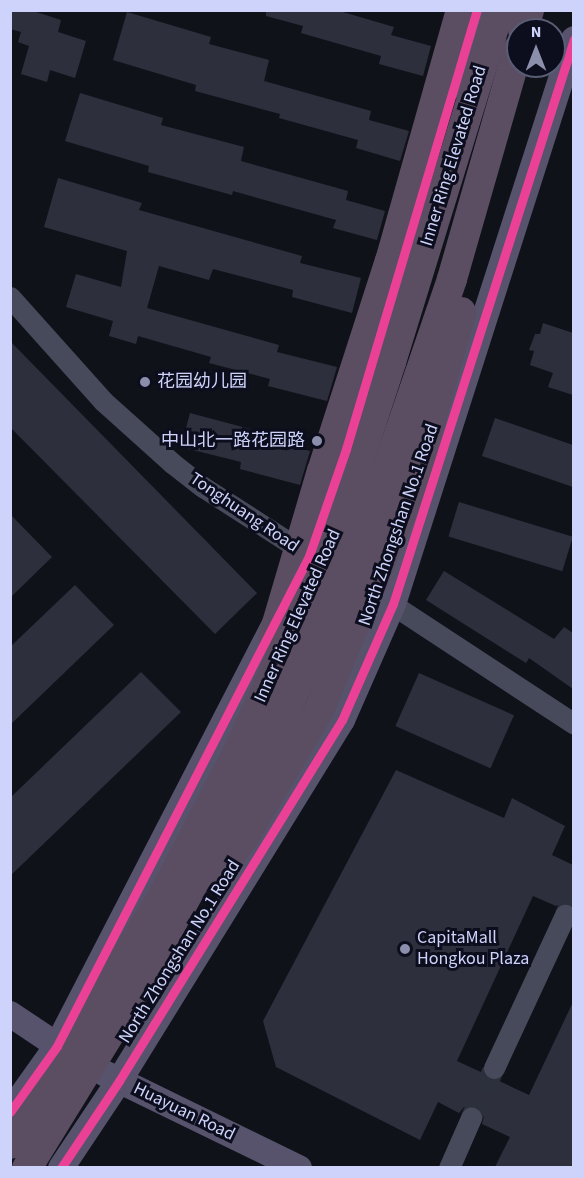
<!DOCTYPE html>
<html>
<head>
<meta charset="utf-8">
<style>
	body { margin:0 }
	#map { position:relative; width:584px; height:1178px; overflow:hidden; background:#10121a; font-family:"Source Sans 3","Noto Sans SC",sans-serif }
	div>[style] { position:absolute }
	.building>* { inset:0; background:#2e2f3c; transform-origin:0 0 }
	.minor-tunnel>* { height:21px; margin-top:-10.5px; transform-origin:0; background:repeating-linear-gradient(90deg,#2c2f3c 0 21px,transparent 0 31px) }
	.minor>* { height:21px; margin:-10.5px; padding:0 10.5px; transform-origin:10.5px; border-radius:10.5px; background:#464a5a }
	.major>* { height:26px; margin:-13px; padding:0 13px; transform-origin:13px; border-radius:13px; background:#57536c }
	.highway>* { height:30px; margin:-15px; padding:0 15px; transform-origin:15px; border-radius:15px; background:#5b4e63 }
	.highway-bridge>* { height:30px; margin:-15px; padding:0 15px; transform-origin:15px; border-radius:15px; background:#5b4e63 }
	.cycleway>* { height:9px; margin:-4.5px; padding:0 4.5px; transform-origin:4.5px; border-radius:4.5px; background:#ea4096 }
	.dots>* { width:16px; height:16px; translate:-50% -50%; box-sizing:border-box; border:3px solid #0d0e1d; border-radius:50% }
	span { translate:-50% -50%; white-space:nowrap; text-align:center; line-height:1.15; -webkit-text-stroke:6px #0d0e1d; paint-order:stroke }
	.street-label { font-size:18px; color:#ced3fb }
	.poi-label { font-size:18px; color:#ced3fb }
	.left { translate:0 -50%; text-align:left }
	.right { translate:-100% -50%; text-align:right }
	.frame { position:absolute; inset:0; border:12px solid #ced3fb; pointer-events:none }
	.north { position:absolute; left:506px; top:18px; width:60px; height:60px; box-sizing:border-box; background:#0d0e1d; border:2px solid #5a5d76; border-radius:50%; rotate:0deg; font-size:16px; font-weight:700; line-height:24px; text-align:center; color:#ced3fb }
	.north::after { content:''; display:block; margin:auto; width:21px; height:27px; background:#8c8fac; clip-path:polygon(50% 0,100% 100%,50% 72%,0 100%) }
</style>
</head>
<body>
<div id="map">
	<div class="building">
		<i style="clip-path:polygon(10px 10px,30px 10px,61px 20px,58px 32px,86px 41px,75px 78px,50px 70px,47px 82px,21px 74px,29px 46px,18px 42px,21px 32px,10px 29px)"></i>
		<i style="clip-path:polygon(266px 10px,336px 10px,394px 27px,391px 35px,431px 46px,423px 76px,379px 64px,381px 56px,301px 33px,303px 26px,266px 16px)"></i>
		<i style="clip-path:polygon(127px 12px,211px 37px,209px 44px,269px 60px,264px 81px,371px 111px,369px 120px,409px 131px,400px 161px,356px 148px,358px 140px,279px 118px,280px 114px,195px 91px,196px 85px,113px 60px)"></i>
		<i style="clip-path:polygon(80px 93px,163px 118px,161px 125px,244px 147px,241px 161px,348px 191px,346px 200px,385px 211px,377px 240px,333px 228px,336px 220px,233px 191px,232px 195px,148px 172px,149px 166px,65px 141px)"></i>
		<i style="clip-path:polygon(58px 178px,142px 203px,139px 210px,302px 256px,300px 263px,361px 278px,352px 313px,292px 297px,293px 290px,213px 269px,209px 280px,159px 266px,147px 308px,279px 345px,277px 352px,337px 367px,327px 401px,268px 386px,270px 379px,209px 363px,211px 357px,138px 336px,136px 344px,109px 336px,113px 321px,66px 307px,76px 274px,121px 287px,127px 251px,44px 227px)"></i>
		<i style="clip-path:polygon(543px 323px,573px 333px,573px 395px,548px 387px,553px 373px,530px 365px,534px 351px,529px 350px,535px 334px,540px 334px)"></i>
		<i style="clip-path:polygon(10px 341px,257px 593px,215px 634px,10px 427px)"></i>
		<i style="clip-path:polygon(190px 413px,250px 429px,248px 435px,310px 451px,300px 485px,240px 469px,241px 462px,181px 447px)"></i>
		<i style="clip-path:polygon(495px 418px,573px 445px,573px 487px,482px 456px)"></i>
		<i style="left:459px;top:502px;width:119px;height:36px;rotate:17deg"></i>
		<i style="clip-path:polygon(10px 514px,52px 557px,10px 598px)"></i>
		<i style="clip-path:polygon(444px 571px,554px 639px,564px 627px,573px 633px,573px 689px,529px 658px,526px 663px,426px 600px)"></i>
		<i style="clip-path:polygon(75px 585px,114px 625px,10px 725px,10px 647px)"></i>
		<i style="clip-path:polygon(141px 672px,181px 712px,10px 876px,10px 798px)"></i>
		<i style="left:419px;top:673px;width:104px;height:58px;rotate:24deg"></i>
		<i style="clip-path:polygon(396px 770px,504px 818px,512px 798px,565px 826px,552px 855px,573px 865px,573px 906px,564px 902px,556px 906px,533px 896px,457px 1061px,483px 1073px,488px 1079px,497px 1080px,529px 1095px,573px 1002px,573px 1167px,495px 1167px,510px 1137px,482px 1124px,484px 1116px,476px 1106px,464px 1107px,459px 1113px,438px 1102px,420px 1140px,276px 1067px,263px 1021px)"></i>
	</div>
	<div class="minor-tunnel">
		<i style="left:565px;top:915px;width:21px;rotate:-65deg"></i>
		<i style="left:471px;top:1118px;width:55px;rotate:-65.3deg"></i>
	</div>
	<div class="minor">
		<i style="left:10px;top:297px;width:140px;rotate:48.2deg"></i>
		<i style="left:103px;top:401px;width:93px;rotate:41.9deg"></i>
		<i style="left:172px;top:463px;width:39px;rotate:38deg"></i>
		<i style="left:203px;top:487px;width:127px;rotate:32.8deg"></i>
		<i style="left:381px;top:597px;width:231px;rotate:33.3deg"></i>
		<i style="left:494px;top:1068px;width:169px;rotate:-65.1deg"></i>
		<i style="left:449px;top:1168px;width:55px;rotate:-66.3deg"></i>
	</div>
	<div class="major">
		<i style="left:455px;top:85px;width:78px;rotate:-73.7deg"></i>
		<i style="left:319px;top:527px;width:83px;rotate:-70.9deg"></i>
		<i style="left:346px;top:449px;width:103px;rotate:-73.1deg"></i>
		<i style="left:10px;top:1014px;width:72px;rotate:33.7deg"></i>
		<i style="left:104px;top:1073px;width:217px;rotate:26deg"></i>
		<i style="left:10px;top:1112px;width:81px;rotate:-54.5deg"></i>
		<i style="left:57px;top:1046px;width:483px;rotate:-62.7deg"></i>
		<i style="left:61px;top:1168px;width:105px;rotate:-56.3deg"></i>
		<i style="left:119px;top:1081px;width:424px;rotate:-58.3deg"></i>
		<i style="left:342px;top:720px;width:127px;rotate:-66.3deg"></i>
		<i style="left:393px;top:604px;width:593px;rotate:-72.24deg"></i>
	</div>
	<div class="highway">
		<i style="left:523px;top:30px;width:21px;rotate:-73deg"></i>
	</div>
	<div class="highway-bridge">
		<i style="left:273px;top:637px;width:173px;rotate:-73.6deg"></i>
		<i style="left:322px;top:471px;width:221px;rotate:-72.1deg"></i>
		<i style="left:390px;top:261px;width:261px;rotate:-74.2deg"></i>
		<i style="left:218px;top:873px;width:49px;rotate:-55deg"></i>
		<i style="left:246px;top:833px;width:143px;rotate:-59.3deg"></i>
		<i style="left:319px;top:710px;width:239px;rotate:-67.4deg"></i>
		<i style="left:411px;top:489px;width:184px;rotate:-74.2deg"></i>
		<i style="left:10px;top:1144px;width:289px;rotate:-58.3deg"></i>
		<i style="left:162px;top:898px;width:162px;rotate:-62.5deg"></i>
		<i style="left:237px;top:754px;width:228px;rotate:-65.7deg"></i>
		<i style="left:331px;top:546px;width:194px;rotate:-71.9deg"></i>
		<i style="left:391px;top:362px;width:368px;rotate:-72.9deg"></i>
		<i style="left:27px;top:1168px;width:183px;rotate:-58.4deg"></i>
		<i style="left:123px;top:1012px;width:307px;rotate:-61.2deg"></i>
		<i style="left:271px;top:743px;width:211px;rotate:-65.4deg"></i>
		<i style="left:359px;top:551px;width:287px;rotate:-71.1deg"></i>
		<i style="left:452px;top:279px;width:239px;rotate:-74deg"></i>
	</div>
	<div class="cycleway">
		<i style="left:10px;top:1112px;width:81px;rotate:-54.5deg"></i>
		<i style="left:57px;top:1046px;width:551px;rotate:-62.78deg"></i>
		<i style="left:309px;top:556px;width:113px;rotate:-70.9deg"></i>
		<i style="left:346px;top:449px;width:458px;rotate:-73.4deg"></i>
		<i style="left:61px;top:1168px;width:105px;rotate:-56.3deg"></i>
		<i style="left:119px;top:1081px;width:424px;rotate:-58.3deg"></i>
		<i style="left:342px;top:720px;width:127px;rotate:-66.3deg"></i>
		<i style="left:393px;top:604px;width:593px;rotate:-72.24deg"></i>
	</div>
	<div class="dots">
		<i style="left:145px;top:382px;background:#8c8fac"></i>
		<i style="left:317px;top:441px;background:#8c8fac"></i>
		<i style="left:405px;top:949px;background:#8c8fac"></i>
	</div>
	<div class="street-label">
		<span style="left:454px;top:156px;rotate:-73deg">Inner Ring Elevated Road</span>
		<span style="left:244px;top:513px;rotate:34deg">Tonghuang Road</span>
		<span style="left:399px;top:525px;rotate:-71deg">North Zhongshan No.1 Road</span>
		<span style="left:298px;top:616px;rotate:-66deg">Inner Ring Elevated Road</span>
		<span style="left:180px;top:952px;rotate:-58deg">North Zhongshan No.1 Road</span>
		<span style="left:184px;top:1112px;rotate:26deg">Huayuan Road</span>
	</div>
	<div class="poi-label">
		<span class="left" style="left:157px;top:382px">花园幼儿园</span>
		<span class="right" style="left:305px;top:441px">中山北一路花园路</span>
		<span class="left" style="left:417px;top:949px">CapitaMall<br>Hongkou Plaza</span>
	</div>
	<div class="frame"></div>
	<div class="north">N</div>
</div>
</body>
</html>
